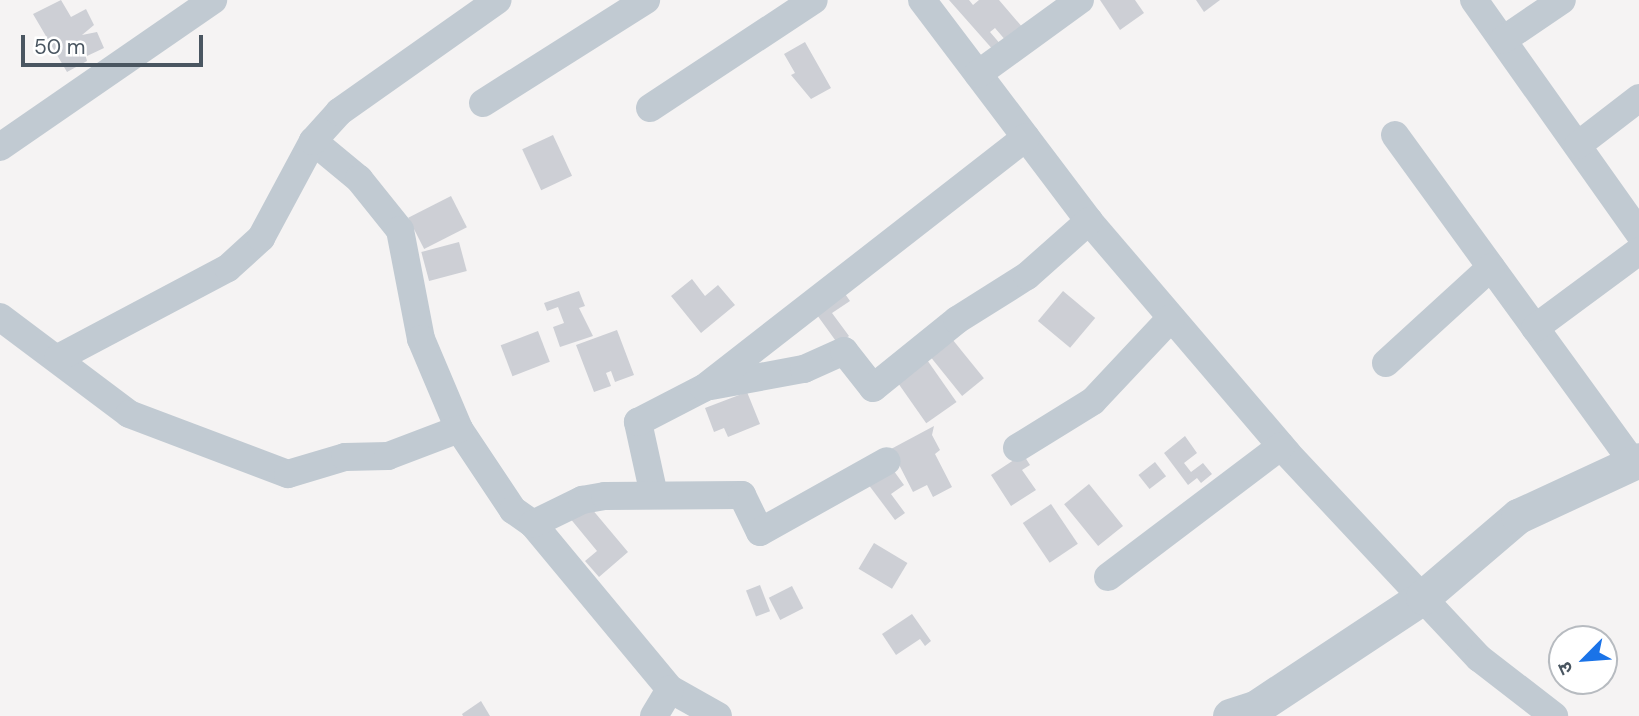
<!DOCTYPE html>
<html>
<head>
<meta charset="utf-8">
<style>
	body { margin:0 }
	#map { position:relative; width:1639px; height:716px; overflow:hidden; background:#f5f3f3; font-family:"DM Sans","Noto Sans Devanagari",sans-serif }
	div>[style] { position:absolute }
	.building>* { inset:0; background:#cdcfd5; transform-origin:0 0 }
	.minor>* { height:28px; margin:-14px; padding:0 14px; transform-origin:14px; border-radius:14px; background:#c1cad2 }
	.tertiary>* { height:35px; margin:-17.5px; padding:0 17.5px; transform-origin:17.5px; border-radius:17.5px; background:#c1cad2 }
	span { translate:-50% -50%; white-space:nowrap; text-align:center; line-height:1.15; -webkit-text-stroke:7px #fff; paint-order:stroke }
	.north { position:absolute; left:1548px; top:625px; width:70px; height:70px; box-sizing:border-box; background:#fff; border:2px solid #b7bbc0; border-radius:50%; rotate:245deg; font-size:19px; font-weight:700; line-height:28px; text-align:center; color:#4a5661 }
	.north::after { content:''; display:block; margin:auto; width:24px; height:32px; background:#1a73e8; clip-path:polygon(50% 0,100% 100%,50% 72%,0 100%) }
	.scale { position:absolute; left:21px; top:35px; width:182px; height:32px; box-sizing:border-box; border:4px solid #4a5661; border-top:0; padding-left:9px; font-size:21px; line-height:24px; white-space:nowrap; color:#4a5661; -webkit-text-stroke:5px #fff; paint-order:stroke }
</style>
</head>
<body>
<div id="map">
	<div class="building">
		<i style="clip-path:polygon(61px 0,71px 17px,86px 9px,94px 25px,82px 35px,97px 32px,104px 48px,87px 56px,83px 47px,87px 61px,67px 72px,33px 14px)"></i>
		<i style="clip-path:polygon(949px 0,969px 0,973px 5px,979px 0,999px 0,1023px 28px,1007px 42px,995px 28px,990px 32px,1002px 46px,995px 52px)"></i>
		<i style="clip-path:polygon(1100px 0,1135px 0,1144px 13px,1120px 30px)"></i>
		<i style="clip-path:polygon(1196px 0,1220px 0,1204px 12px)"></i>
		<i style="clip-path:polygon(805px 42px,831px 88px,811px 99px,791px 75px,795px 73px,784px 54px)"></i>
		<i style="left:553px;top:135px;width:45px;height:34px;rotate:65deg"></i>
		<i style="left:451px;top:196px;width:35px;height:48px;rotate:63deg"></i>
		<i style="left:459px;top:242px;width:30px;height:39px;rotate:75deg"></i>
		<i style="clip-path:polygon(692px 279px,705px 296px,718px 285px,735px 305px,701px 333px,671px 296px)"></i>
		<i style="clip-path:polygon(841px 288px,850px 301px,832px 313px,849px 336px,838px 344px,812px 308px)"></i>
		<i style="clip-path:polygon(579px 291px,585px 306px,579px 308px,593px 336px,560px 347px,553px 327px,564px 323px,558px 307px,547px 311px,544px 303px)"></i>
		<i style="left:1063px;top:291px;width:42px;height:39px;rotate:40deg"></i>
		<i style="clip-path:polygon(617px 330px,634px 375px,615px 382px,611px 371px,606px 373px,611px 386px,594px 392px,576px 345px)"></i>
		<i style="left:538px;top:331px;width:33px;height:40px;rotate:69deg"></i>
		<i style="left:948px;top:334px;width:57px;height:28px;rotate:51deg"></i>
		<i style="left:925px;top:357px;width:55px;height:37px;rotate:55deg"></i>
		<i style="clip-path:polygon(747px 392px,760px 424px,728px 437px,724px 428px,714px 432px,705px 408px)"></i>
		<i style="clip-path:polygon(934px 426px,932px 435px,940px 450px,935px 454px,952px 487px,933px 497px,927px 485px,913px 492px,891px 449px)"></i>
		<i style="clip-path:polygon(1185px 436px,1197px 453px,1184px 463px,1191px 472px,1203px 463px,1212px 474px,1201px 483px,1197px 478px,1188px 485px,1164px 453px)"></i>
		<i style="clip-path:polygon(1023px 454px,1030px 465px,1022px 470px,1036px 490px,1011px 506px,991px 475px)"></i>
		<i style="left:1155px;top:462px;width:18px;height:21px;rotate:52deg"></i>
		<i style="clip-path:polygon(891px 467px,904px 485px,891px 494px,905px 513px,895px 520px,868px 484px)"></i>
		<i style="left:1089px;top:484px;width:54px;height:32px;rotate:51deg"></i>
		<i style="clip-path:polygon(586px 502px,628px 552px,599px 577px,585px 561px,597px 551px,569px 517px)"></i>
		<i style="left:1051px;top:504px;width:48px;height:34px;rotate:56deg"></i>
		<i style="left:874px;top:543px;width:39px;height:30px;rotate:31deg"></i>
		<i style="left:760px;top:585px;width:28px;height:15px;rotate:69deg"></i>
		<i style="left:792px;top:586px;width:25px;height:26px;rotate:63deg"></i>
		<i style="clip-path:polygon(912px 614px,931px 641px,925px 646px,920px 639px,896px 655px,882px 634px)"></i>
		<i style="clip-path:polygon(481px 701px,490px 716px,463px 716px,462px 714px)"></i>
	</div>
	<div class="minor">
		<i style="left:922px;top:0;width:277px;rotate:52.9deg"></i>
		<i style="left:1089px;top:221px;width:305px;rotate:49.5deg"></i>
		<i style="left:1287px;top:453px;width:281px;rotate:46.9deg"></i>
		<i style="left:1479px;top:658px;width:95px;rotate:37.7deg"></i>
		<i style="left:1474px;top:0;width:286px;rotate:54.7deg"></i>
		<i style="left:1503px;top:40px;width:71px;rotate:-34.1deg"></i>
		<i style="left:978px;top:74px;width:126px;rotate:-36deg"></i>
		<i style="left:483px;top:103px;width:193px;rotate:-32.3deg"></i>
		<i style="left:650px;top:108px;width:196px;rotate:-33.4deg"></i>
		<i style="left:1395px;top:135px;width:405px;rotate:54deg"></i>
		<i style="left:313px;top:141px;width:60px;rotate:39.6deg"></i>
		<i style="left:359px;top:179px;width:65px;rotate:51.2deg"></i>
		<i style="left:400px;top:230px;width:111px;rotate:79.1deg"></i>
		<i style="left:421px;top:339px;width:98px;rotate:67.1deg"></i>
		<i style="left:459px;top:429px;width:97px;rotate:56.3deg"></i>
		<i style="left:513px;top:510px;width:24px;rotate:35deg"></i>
		<i style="left:533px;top:524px;width:214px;rotate:50.3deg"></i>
		<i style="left:670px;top:689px;width:55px;rotate:29.4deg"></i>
		<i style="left:1578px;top:145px;width:77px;rotate:-37.6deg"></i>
		<i style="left:0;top:147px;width:259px;rotate:-34.6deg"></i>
		<i style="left:0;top:317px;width:161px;rotate:36.9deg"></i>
		<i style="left:129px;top:414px;width:170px;rotate:20.7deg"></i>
		<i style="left:288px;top:474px;width:59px;rotate:-16.6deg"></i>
		<i style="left:345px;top:457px;width:43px;rotate:-1.3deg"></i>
		<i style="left:388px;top:456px;width:76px;rotate:-20.8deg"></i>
		<i style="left:1535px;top:328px;width:129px;rotate:-36.5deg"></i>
		<i style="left:58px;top:358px;width:192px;rotate:-27.9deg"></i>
		<i style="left:228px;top:268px;width:45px;rotate:-42.3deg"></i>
		<i style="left:261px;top:238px;width:110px;rotate:-61.8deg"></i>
		<i style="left:313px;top:141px;width:39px;rotate:-48deg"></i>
		<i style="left:339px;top:112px;width:194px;rotate:-35.2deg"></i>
		<i style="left:1386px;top:363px;width:142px;rotate:-42.4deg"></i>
		<i style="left:711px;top:386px;width:95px;rotate:-10.4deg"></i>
		<i style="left:804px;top:369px;width:44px;rotate:-24.2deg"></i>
		<i style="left:844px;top:351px;width:47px;rotate:51.9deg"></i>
		<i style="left:873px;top:388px;width:108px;rotate:-39deg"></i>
		<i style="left:957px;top:320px;width:83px;rotate:-32.2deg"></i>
		<i style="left:1027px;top:276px;width:83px;rotate:-41.6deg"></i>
		<i style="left:1017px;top:448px;width:89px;rotate:-31.7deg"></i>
		<i style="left:1093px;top:401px;width:114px;rotate:-46.8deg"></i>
		<i style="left:654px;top:495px;width:75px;rotate:-102.4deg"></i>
		<i style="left:638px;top:422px;width:74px;rotate:-27.3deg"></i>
		<i style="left:704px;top:388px;width:408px;rotate:-37.9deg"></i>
		<i style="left:533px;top:524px;width:55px;rotate:-26.1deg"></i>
		<i style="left:582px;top:500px;width:23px;rotate:-10deg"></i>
		<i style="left:605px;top:496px;width:137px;rotate:-0.4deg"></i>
		<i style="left:742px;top:495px;width:41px;rotate:64.1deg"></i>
		<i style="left:760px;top:532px;width:145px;rotate:-29.2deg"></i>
		<i style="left:1108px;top:577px;width:217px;rotate:-37.1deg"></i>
		<i style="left:654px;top:716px;width:31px;rotate:-59deg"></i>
	</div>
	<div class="tertiary">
		<i style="left:1230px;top:716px;width:26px;rotate:-18deg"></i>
		<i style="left:1255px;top:708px;width:201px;rotate:-33.5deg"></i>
		<i style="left:1423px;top:597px;width:125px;rotate:-40.5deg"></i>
		<i style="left:1518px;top:516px;width:133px;rotate:-24.8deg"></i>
	</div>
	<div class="north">उ</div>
	<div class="scale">50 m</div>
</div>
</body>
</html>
